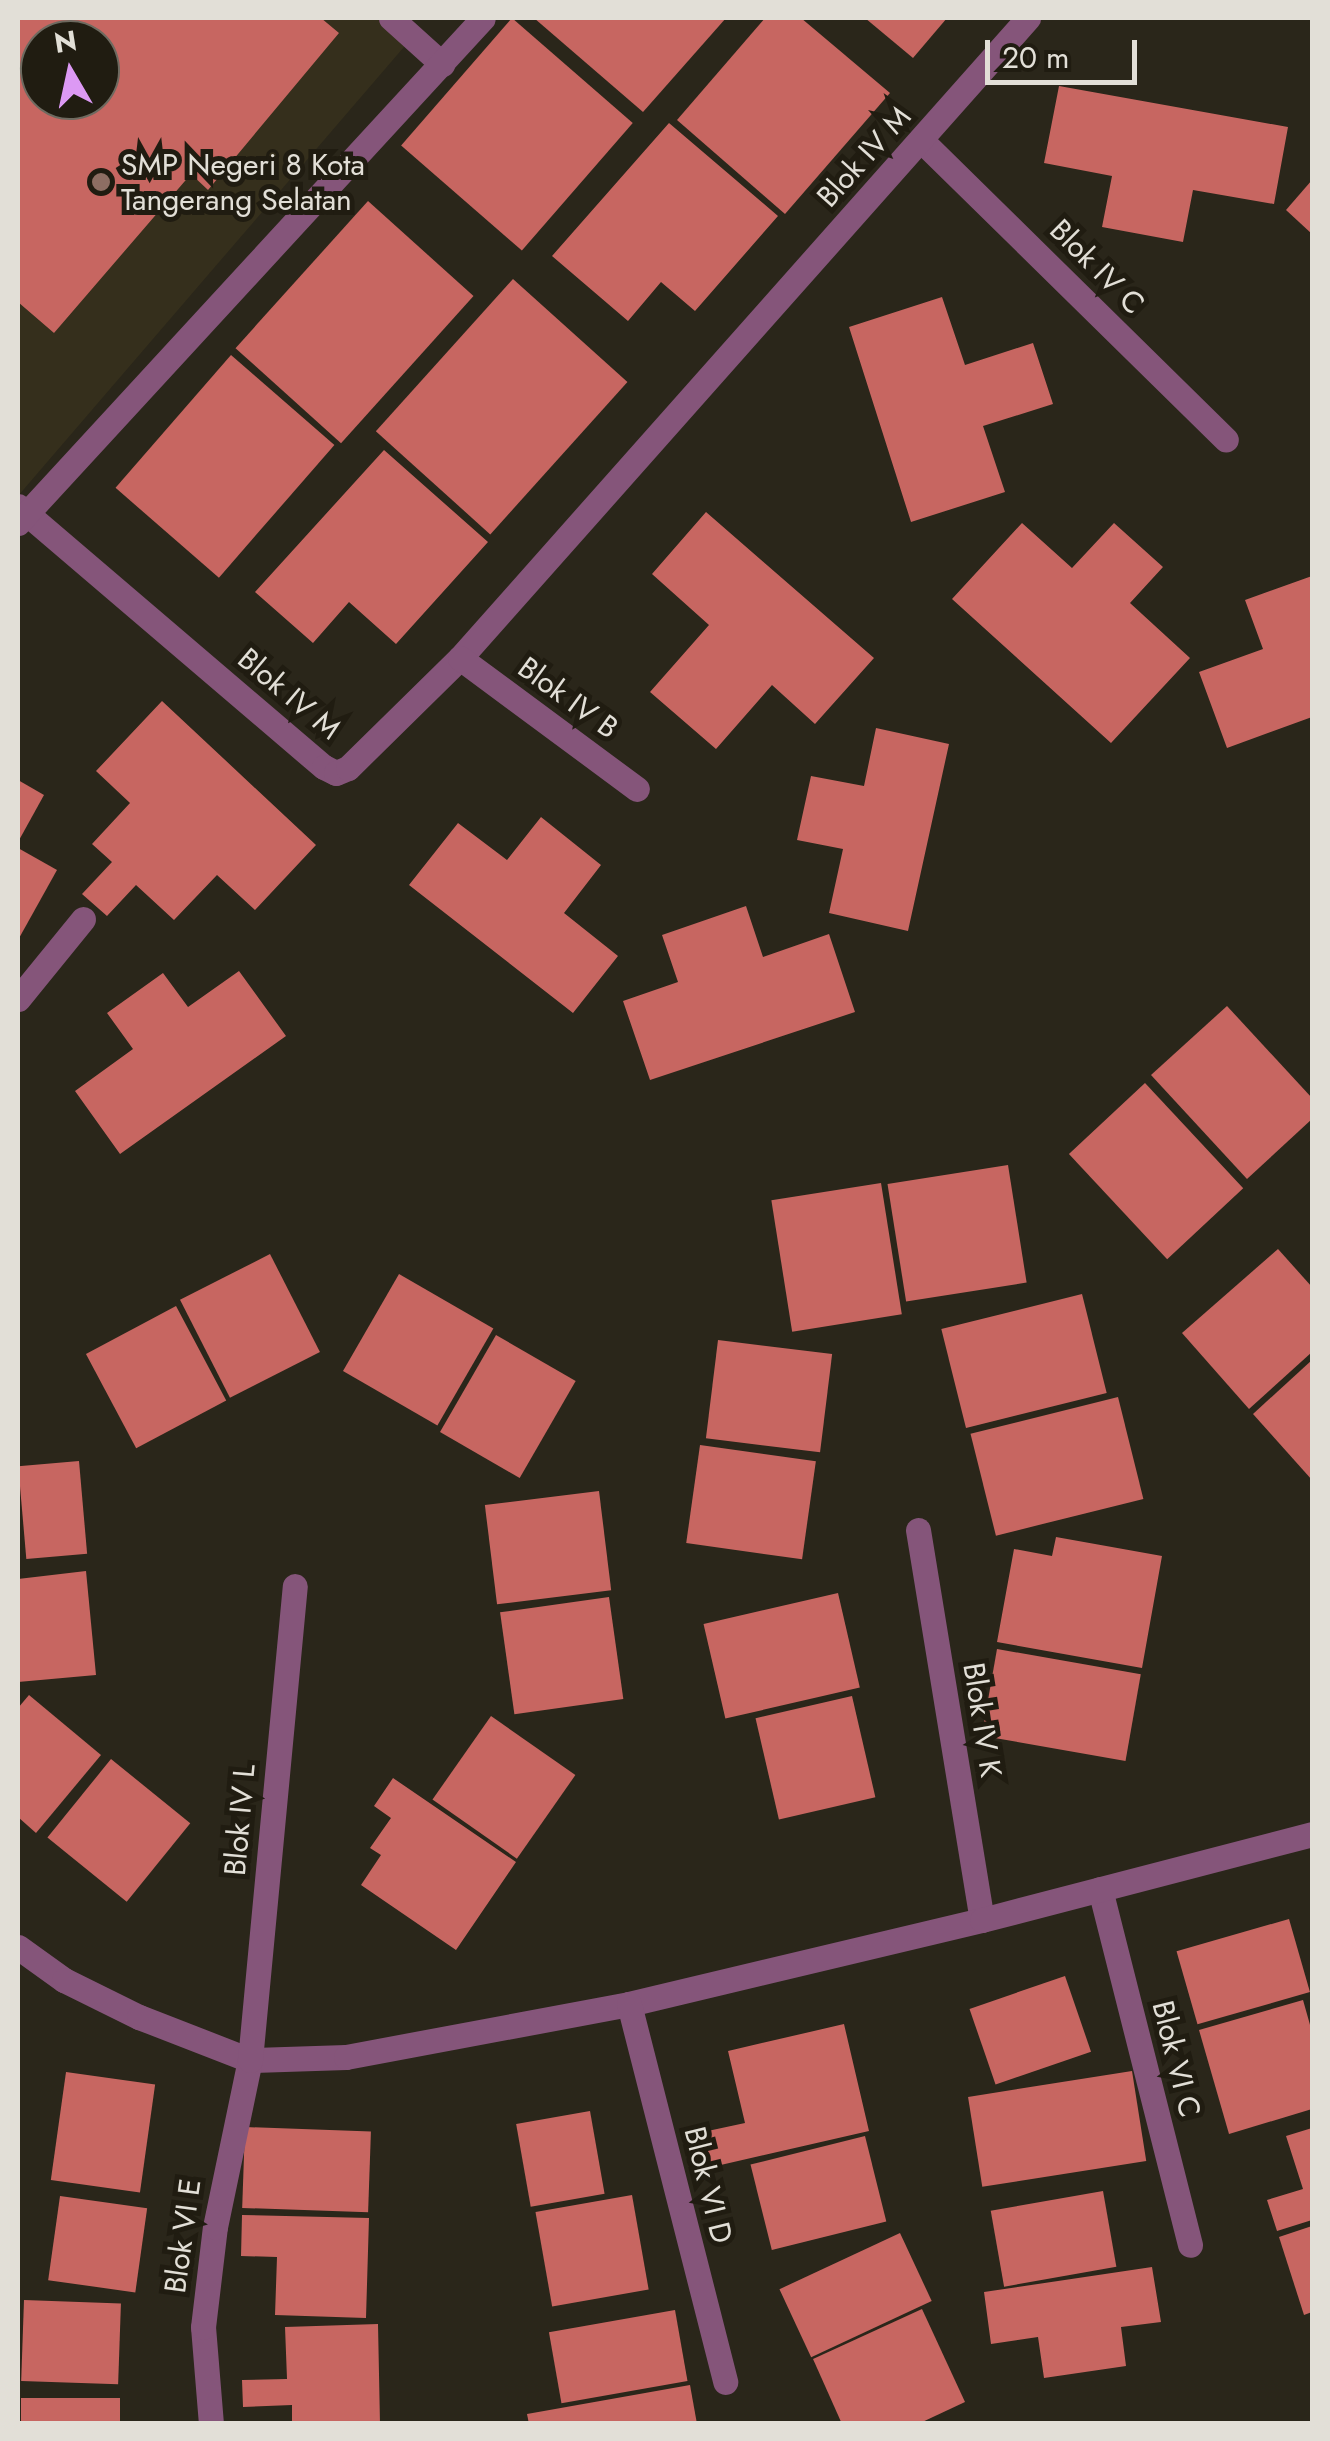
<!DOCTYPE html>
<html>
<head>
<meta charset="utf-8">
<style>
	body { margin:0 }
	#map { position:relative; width:1330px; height:2441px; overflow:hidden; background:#2a261a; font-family:Jost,sans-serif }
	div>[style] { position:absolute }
	.built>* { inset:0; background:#352f1c }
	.building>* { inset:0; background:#c76661; transform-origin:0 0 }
	.minor>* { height:25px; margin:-12.5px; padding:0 12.5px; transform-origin:12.5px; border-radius:12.5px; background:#85557a }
	.dots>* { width:28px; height:28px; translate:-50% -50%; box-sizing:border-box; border:5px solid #201c11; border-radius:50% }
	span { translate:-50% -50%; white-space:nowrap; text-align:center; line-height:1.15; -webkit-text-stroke:10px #201c11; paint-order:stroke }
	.street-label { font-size:30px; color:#e2dfd7 }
	.poi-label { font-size:30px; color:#e2dfd7 }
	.left { translate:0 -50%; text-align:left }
	.frame { position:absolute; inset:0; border:20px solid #e2dfd7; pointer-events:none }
	.north { position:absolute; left:20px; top:20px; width:100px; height:100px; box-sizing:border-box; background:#201c11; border:2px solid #6e6a60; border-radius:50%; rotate:351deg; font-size:28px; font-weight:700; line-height:40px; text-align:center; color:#e2dfd7 }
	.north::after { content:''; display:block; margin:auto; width:35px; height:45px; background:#dc99f4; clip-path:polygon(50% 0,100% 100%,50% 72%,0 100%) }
	.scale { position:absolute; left:985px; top:40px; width:152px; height:45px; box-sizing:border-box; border:5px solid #e2dfd7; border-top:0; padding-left:12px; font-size:30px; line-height:35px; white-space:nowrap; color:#e2dfd7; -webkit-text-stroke:8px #201c11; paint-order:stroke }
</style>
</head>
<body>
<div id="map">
	<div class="built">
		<i style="clip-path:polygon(evenodd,18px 18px,383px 18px,410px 40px,18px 496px,18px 18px,40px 40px,100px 40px,100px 100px,40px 100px,40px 40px)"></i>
	</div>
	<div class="building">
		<i style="clip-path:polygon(evenodd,18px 18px,321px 18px,339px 33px,208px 190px,191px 174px,54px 333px,18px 302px,18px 18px,40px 40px,100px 40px,100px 100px,40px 100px,40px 40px)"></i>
		<i style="left:512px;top:18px;width:160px;height:169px;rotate:41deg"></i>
		<i style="clip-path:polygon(534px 18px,726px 18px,643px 112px)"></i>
		<i style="clip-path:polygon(765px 18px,801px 18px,890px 93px,785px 214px,677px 120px)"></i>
		<i style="clip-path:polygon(865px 18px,947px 18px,913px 58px)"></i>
		<i style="clip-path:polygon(1059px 86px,1288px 127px,1274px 204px,1193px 190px,1183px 242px,1102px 227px,1112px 176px,1044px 163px)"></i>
		<i style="clip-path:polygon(669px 123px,778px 216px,695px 311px,661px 282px,628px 321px,552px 256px)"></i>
		<i style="clip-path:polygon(1312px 180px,1312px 234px,1286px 210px)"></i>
		<i style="left:368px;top:201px;width:142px;height:198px;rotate:42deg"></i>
		<i style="left:513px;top:279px;width:154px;height:205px;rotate:42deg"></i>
		<i style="clip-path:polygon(942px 297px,965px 365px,1033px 343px,1053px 404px,983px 426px,1005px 492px,911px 522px,849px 327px)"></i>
		<i style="left:231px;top:355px;width:137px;height:176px;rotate:41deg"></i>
		<i style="clip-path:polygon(384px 450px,488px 542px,396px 644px,349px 602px,313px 643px,255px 592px)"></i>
		<i style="clip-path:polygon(706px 512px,874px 658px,815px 724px,772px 685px,716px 749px,650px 692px,709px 625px,652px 574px)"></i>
		<i style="clip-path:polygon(1022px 523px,1072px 568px,1114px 523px,1163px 567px,1130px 603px,1190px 658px,1111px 743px,952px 599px)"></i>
		<i style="clip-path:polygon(1312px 576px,1312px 717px,1227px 748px,1199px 672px,1263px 649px,1245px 600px)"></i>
		<i style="clip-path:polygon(162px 701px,316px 845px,255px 910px,217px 875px,174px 920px,136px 885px,107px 916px,82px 894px,112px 862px,92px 844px,130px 803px,96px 771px)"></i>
		<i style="clip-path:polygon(876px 728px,949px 744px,908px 931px,829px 913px,843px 849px,797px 840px,811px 776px,864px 786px)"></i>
		<i style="clip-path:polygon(18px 780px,44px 795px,18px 842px)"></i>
		<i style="clip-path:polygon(541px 817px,601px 865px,564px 913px,618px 956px,573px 1013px,409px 885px,458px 823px,507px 860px)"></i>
		<i style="clip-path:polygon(18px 848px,57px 870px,18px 940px)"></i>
		<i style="clip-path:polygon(746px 906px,763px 957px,829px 934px,855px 1012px,650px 1080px,623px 1001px,678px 982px,662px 935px)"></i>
		<i style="clip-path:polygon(239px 971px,286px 1036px,120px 1154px,75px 1091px,133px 1049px,107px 1013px,163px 973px,188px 1007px)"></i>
		<i style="clip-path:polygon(1227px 1006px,1312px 1098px,1312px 1119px,1247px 1179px,1151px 1075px)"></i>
		<i style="left:1145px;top:1083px;width:144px;height:104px;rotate:47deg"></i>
		<i style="left:1008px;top:1165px;width:119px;height:122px;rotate:81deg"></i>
		<i style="left:881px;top:1183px;width:133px;height:111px;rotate:81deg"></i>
		<i style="clip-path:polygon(1278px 1249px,1312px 1287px,1312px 1352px,1249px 1409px,1182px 1333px)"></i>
		<i style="left:270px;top:1254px;width:110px;height:101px;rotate:63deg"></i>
		<i style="left:399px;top:1274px;width:109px;height:112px;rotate:30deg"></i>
		<i style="left:1082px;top:1294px;width:102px;height:145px;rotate:76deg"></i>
		<i style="left:176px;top:1306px;width:107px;height:102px;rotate:62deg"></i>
		<i style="left:496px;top:1335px;width:92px;height:112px;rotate:30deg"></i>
		<i style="left:718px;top:1340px;width:115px;height:99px;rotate:7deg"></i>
		<i style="clip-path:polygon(1312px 1360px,1312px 1480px,1253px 1414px)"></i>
		<i style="left:1118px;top:1397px;width:105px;height:152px;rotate:76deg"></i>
		<i style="left:700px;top:1445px;width:117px;height:99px;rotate:8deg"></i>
		<i style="left:79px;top:1461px;width:93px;height:61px;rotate:85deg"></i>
		<i style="left:599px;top:1491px;width:100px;height:115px;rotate:83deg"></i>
		<i style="clip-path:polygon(1056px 1537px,1162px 1556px,1142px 1668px,997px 1642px,1014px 1549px,1052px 1556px)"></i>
		<i style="clip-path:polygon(86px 1571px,96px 1675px,18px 1682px,18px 1579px)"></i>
		<i style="left:838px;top:1593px;width:97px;height:138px;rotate:77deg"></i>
		<i style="left:609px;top:1597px;width:103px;height:110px;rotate:82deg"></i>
		<i style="left:997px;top:1649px;width:146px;height:88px;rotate:10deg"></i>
		<i style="clip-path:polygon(29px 1695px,101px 1755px,36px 1833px,18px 1817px,18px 1708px)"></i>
		<i style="left:852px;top:1696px;width:104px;height:99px;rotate:77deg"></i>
		<i style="left:491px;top:1716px;width:103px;height:102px;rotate:35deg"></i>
		<i style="left:111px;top:1759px;width:102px;height:101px;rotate:39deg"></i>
		<i style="clip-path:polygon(393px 1778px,516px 1862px,456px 1950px,361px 1885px,381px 1855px,370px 1848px,391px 1818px,374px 1806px)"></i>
		<i style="left:1289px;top:1919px;width:76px;height:117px;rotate:74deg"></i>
		<i style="left:1065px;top:1976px;width:80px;height:101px;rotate:71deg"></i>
		<i style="clip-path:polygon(1303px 2000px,1312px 2032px,1312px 2109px,1229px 2134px,1199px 2030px)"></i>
		<i style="clip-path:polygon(844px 2024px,869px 2131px,712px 2167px,703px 2132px,745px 2123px,728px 2051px)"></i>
		<i style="left:1132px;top:2071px;width:91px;height:166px;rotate:81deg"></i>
		<i style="left:66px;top:2072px;width:90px;height:109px;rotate:8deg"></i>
		<i style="left:590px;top:2111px;width:84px;height:75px;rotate:80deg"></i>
		<i style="left:245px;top:2127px;width:126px;height:81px;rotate:2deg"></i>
		<i style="clip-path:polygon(1312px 2128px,1312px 2220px,1277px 2231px,1267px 2200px,1303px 2189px,1286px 2136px)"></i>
		<i style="left:865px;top:2136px;width:88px;height:118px;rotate:76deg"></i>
		<i style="left:1103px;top:2191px;width:77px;height:114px;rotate:80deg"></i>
		<i style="left:632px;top:2195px;width:96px;height:98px;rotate:80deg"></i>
		<i style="left:60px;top:2196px;width:88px;height:85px;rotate:8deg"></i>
		<i style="clip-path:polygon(242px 2215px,369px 2218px,366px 2318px,275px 2315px,277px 2257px,241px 2256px)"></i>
		<i style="clip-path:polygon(1312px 2226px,1312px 2312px,1304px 2315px,1279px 2237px)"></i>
		<i style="left:900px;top:2233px;width:75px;height:133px;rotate:65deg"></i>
		<i style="clip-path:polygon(1152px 2267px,1161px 2322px,1121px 2327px,1126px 2366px,1044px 2378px,1038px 2337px,991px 2344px,984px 2292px)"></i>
		<i style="left:24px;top:2300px;width:97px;height:81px;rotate:2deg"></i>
		<i style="clip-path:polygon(922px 2309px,965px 2402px,918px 2424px,842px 2424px,813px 2359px)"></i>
		<i style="left:675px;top:2310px;width:72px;height:128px;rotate:80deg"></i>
		<i style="clip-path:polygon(378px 2324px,380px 2424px,292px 2424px,292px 2405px,243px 2407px,242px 2380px,287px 2379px,285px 2327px)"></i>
		<i style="clip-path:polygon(690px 2385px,697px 2424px,529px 2424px,527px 2414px)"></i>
		<i style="left:21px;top:2398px;width:99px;height:26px"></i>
	</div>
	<div class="minor">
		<i style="left:391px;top:18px;width:69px;rotate:42deg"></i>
		<i style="left:922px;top:141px;width:426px;rotate:44.5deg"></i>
		<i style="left:18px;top:506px;width:402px;rotate:40.5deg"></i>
		<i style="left:324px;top:767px;width:13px;rotate:27deg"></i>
		<i style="left:336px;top:773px;width:13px;rotate:-23deg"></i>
		<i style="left:348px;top:768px;width:157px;rotate:-44.5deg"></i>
		<i style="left:460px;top:658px;width:856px;rotate:-48.41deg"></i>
		<i style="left:18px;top:523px;width:686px;rotate:-47.36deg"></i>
		<i style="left:460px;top:658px;width:220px;rotate:36.5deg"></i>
		<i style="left:18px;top:999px;width:103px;rotate:-50.9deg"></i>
		<i style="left:918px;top:1530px;width:395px;rotate:80.7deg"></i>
		<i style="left:1100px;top:1889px;width:367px;rotate:75.8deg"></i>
		<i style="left:18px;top:1947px;width:57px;rotate:35.7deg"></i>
		<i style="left:64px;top:1980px;width:84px;rotate:26.3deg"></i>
		<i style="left:139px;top:2017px;width:119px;rotate:21.2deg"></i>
		<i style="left:250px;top:2060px;width:96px;rotate:-1.8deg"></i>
		<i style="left:346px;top:2057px;width:288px;rotate:-10.6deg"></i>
		<i style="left:629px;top:2004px;width:363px;rotate:-13.4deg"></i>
		<i style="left:982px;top:1920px;width:341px;rotate:-14.6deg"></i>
		<i style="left:629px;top:2004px;width:390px;rotate:75.7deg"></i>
		<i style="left:211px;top:2424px;width:97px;rotate:-94.7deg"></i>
		<i style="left:203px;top:2327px;width:101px;rotate:-83.2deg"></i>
		<i style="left:215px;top:2227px;width:171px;rotate:-78.2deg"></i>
		<i style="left:250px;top:2060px;width:476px;rotate:-84.6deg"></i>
	</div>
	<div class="dots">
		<i style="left:101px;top:182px;background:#8d6e63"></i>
	</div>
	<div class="street-label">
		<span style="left:864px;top:157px;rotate:-48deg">Blok IV M</span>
		<span style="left:1097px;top:267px;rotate:45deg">Blok IV C</span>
		<span style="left:289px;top:694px;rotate:40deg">Blok IV M</span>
		<span style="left:568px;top:698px;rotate:36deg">Blok IV B</span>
		<span style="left:982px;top:1720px;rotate:81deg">Blok IV K</span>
		<span style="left:240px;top:1820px;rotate:-85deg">Blok IV L</span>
		<span style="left:1176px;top:2059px;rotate:76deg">Blok VI C</span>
		<span style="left:708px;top:2185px;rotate:76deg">Blok VI D</span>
		<span style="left:183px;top:2236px;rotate:-82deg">Blok VI E</span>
	</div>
	<div class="poi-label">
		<span class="left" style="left:121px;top:182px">SMP Negeri 8 Kota<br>Tangerang Selatan</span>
	</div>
	<div class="frame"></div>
	<div class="north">N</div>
	<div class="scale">20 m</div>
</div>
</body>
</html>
